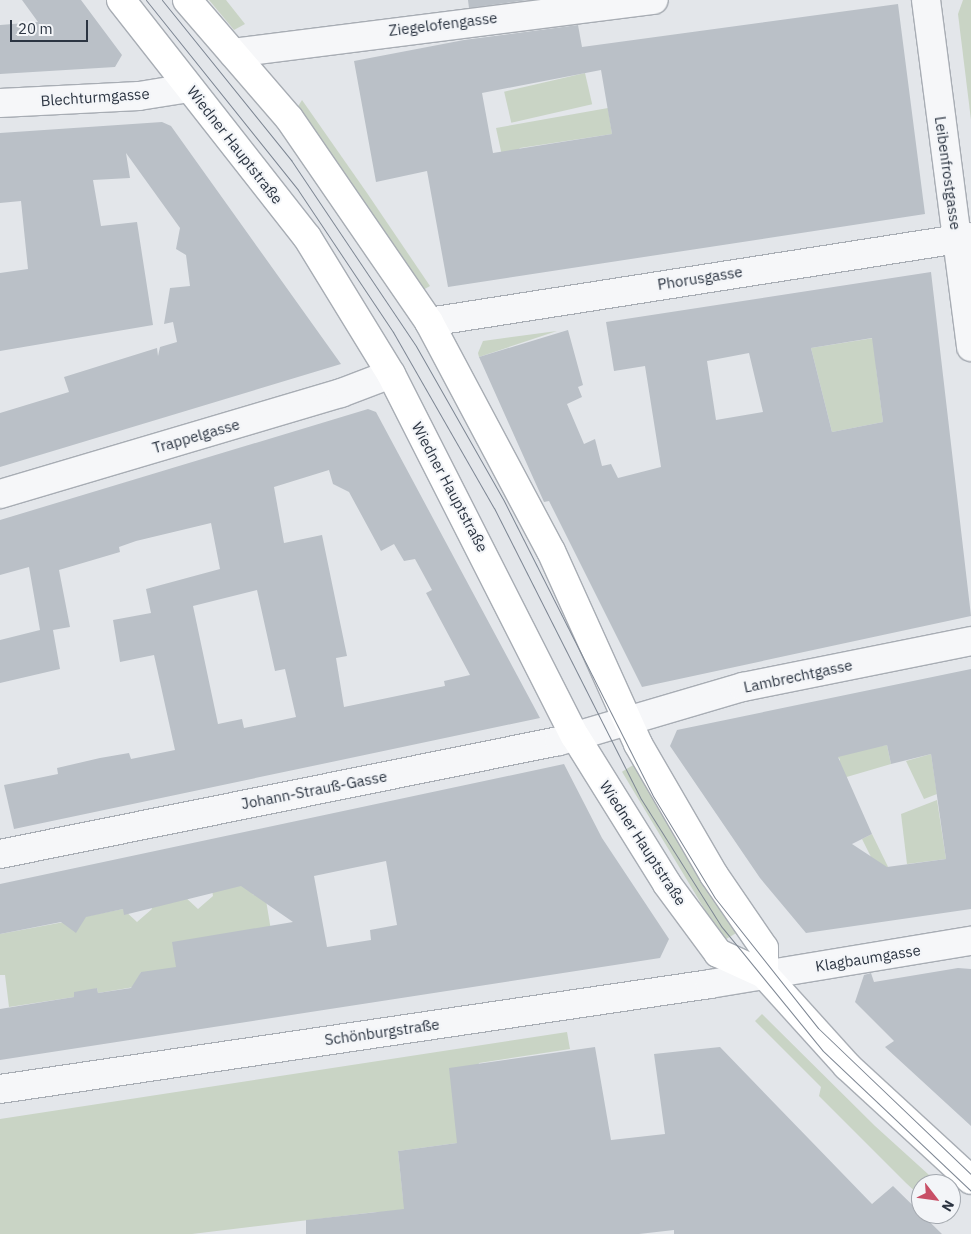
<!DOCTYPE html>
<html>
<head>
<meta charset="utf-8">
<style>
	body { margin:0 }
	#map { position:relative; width:971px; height:1234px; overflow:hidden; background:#e3e6ea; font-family:"IBM Plex Sans",sans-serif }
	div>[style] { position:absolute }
	.green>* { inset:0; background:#c9d4c5; transform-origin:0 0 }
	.building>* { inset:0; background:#bac0c7 }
	.roads { filter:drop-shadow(1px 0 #a8adb4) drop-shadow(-1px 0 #a8adb4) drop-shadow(0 1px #a8adb4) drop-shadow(0 -1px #a8adb4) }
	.minor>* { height:28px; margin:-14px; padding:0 14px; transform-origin:14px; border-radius:14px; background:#f6f7f9 }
	.major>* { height:28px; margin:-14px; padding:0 14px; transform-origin:14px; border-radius:14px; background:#fff }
	.tram>* { height:1px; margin:-0.5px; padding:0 0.5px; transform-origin:0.5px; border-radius:0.5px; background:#7d8693 }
	span { translate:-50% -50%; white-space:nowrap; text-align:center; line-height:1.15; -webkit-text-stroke:4px #f3f5f8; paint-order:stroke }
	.street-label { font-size:15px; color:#2c3542 }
	.north { position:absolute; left:911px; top:1174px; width:50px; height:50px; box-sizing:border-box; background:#f3f5f8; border:1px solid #a3a8af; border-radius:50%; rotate:120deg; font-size:14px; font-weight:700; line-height:20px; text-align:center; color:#2c3542 }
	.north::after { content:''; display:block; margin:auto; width:18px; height:22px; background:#c84f66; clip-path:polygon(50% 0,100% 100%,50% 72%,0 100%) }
	.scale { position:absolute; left:10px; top:20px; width:78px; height:22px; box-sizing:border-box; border:2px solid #2c3542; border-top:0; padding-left:6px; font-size:15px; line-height:18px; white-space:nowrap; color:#2c3542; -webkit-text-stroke:4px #f3f5f8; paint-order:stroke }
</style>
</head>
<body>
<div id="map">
	<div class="green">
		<i style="clip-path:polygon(209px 0,226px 0,245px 24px,234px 30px)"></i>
		<i style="clip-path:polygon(963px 0,971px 0,971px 120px,958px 14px)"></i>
		<i style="left:585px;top:73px;width:32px;height:83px;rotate:77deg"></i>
		<i style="clip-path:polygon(302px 100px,367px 193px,430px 286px,423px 290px,297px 108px)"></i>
		<i style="clip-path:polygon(608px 108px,612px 134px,520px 148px,504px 165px,496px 128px)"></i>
		<i style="clip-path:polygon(557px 331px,479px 357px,478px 353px,483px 341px)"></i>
		<i style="clip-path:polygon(899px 334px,876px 367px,883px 422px,832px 432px,811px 348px)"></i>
		<i style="clip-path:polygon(887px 745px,891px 764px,833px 781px,840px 759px,833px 754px)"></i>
		<i style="clip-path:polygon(931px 754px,937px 794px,924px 799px,906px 761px)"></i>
		<i style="left:640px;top:761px;width:197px;height:21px;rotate:59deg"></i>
		<i style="clip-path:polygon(937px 800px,946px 859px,907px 864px,901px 814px)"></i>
		<i style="clip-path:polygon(872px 834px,891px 873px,871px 857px,862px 839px)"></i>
		<i style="clip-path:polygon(251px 884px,253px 895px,265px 894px,276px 961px,179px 980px,141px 972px,134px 987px,98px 993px,97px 988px,74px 997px,9px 1007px,5px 975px,0 975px,0 934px,64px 922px,73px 930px,82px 917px,123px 909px,137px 922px,152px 909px,151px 904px,184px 896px,198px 909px,213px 896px,212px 890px)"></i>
		<i style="clip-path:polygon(762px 1014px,875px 1126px,939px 1184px,921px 1184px,921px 1197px,906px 1183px,819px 1096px,821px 1087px,755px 1021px)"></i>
		<i style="clip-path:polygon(567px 1032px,570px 1049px,479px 1063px,457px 1143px,398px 1151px,403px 1198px,418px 1216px,376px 1212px,192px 1234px,0 1234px,0 1119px)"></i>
		<i style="clip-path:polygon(951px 1195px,959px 1209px,947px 1222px,939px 1214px,951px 1214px)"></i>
	</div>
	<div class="building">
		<i style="clip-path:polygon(22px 0,81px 0,122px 55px,115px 67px,0 74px,0 25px,38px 22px)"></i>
		<i style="clip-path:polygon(468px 0,529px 0,469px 8px)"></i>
		<i style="clip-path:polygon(evenodd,898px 4px,925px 214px,448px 287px,427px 171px,376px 182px,354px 61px,464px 40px,578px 25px,582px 47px,898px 4px,601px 70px,612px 134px,493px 153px,482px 93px,601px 70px)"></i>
		<i style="clip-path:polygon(162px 122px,171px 126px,341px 364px,0 467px,0 413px,69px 392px,64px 377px,157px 348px,158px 356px,160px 347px,177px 342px,173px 322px,164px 324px,170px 288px,190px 286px,186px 255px,176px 249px,180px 228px,126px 153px,130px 178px,93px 180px,101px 226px,137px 222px,153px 325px,0 351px,0 273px,28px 269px,21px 201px,0 203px,0 133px)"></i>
		<i style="clip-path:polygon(evenodd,931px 272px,971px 616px,642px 687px,549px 501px,544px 502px,479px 357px,568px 330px,583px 385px,578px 387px,582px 397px,567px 404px,584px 444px,595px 439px,602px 466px,611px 464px,618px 478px,661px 467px,645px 366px,614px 371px,606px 322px,931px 272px,872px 338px,883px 422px,832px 432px,811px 348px,872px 338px,931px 272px,749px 353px,763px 412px,716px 420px,707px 361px,749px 353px)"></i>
		<i style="clip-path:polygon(evenodd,368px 409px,376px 412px,540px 718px,14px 829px,4px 785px,58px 774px,57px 768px,100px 758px,129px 753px,131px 759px,175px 750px,154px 655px,120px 662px,113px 620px,151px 613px,146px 589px,220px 569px,211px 523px,136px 541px,119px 547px,120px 552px,59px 570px,70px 627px,53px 630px,60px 669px,0 683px,0 640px,40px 630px,29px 567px,0 575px,0 520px,368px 409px,329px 470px,333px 484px,349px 492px,381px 551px,394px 544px,404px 561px,415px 559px,432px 590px,426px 593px,470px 675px,444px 681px,445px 686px,344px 707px,336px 658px,347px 656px,322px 535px,284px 543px,274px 487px,329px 470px,368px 409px,257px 590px,275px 671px,285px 669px,296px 717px,244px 728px,242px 719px,218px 724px,193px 606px,257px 590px)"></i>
		<i style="clip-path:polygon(evenodd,971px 669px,971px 909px,806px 933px,760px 878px,670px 746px,677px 730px,971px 669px,887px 745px,891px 764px,931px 754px,946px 859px,887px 867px,852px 844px,872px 834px,838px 757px,887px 745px)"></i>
		<i style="clip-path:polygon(evenodd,564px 764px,602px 838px,669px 939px,660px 958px,0 1060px,0 1009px,74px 997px,74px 992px,97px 988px,98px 993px,131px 988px,141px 972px,176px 967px,172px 942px,293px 922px,241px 886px,124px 915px,123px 909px,86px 917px,76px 933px,61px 922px,0 934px,0 884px,564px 764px,386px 861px,397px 925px,370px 930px,371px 940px,327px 947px,314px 876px,386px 861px)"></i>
		<i style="clip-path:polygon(958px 968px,971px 969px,971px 1126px,885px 1047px,894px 1041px,855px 1002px,864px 975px,871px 973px,874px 982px)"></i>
		<i style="clip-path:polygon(595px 1047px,611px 1140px,665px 1134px,654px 1054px,720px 1047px,872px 1204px,893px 1186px,942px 1234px,674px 1234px,674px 1230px,639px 1234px,306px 1234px,306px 1220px,404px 1209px,398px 1151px,457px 1143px,449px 1068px)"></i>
	</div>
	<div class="roads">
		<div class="minor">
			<i style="left:926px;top:0;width:350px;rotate:82.6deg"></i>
			<i style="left:233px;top:53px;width:424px;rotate:-7.2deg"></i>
			<i style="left:0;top:103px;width:139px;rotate:-2.9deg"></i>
			<i style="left:139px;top:96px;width:51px;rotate:-9.1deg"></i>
			<i style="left:429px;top:322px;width:549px;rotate:-8.91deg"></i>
			<i style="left:0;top:494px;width:356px;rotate:-16.5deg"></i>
			<i style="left:341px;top:393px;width:53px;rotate:-20.8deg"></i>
			<i style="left:0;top:854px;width:570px;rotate:-11.43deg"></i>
			<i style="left:559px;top:741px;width:192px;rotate:-16.4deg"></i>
			<i style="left:743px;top:687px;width:233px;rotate:-11.4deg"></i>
			<i style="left:0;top:1089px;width:718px;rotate:-8.41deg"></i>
			<i style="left:710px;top:984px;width:265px;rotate:-9.4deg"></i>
		</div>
		<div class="major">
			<i style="left:121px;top:0;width:301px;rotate:51.9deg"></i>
			<i style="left:307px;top:237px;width:161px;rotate:58.5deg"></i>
			<i style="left:391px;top:374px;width:406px;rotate:63.1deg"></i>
			<i style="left:575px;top:736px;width:174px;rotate:58.1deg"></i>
			<i style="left:667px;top:884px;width:86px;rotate:53.5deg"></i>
			<i style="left:718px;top:953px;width:51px;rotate:24.5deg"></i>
			<i style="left:764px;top:974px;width:124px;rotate:47.9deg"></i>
			<i style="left:847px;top:1066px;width:168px;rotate:42.6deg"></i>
			<i style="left:187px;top:0;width:156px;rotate:49.2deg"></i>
			<i style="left:289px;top:118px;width:247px;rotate:55.5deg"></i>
			<i style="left:429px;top:322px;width:259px;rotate:62deg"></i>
			<i style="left:551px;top:551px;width:212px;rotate:65.7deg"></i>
			<i style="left:638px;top:744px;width:151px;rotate:59.9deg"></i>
			<i style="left:714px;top:875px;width:88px;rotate:55.6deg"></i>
			<i style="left:764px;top:948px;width:26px;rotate:90deg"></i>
		</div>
	</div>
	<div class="tram">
		<i style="left:146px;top:0;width:243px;rotate:51.3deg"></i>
		<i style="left:298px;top:190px;width:171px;rotate:56.2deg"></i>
		<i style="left:393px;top:332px;width:203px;rotate:60.2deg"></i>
		<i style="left:494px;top:508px;width:326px;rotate:63.2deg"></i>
		<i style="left:641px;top:799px;width:150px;rotate:57.8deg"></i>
		<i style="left:721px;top:926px;width:161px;rotate:50.8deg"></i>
		<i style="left:823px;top:1051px;width:204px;rotate:43.4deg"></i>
		<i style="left:162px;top:0;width:206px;rotate:51.1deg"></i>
		<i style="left:291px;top:160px;width:224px;rotate:56.1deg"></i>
		<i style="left:416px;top:346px;width:178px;rotate:60.4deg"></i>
		<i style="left:504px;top:501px;width:330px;rotate:63.2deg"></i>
		<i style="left:653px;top:796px;width:119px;rotate:58.7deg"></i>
		<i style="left:715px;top:898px;width:166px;rotate:51.6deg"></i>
		<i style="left:818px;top:1028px;width:211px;rotate:43.7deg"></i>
	</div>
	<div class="street-label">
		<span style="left:443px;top:24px;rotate:-7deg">Ziegelofengasse</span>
		<span style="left:95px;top:97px;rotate:-4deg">Blechturmgasse</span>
		<span style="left:235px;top:145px;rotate:52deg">Wiedner Hauptstraße</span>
		<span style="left:948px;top:173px;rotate:82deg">Leibenfrostgasse</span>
		<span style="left:700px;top:278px;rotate:-9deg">Phorusgasse</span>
		<span style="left:196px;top:436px;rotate:-16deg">Trappelgasse</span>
		<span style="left:450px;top:487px;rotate:62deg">Wiedner Hauptstraße</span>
		<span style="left:798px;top:676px;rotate:-12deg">Lambrechtgasse</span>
		<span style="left:314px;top:790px;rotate:-11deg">Johann-Strauß-Gasse</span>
		<span style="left:643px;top:843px;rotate:57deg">Wiedner Hauptstraße</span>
		<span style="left:868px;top:958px;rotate:-9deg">Klagbaumgasse</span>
		<span style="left:382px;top:1032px;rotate:-8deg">Schönburgstraße</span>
	</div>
	<div class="north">N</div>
	<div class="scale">20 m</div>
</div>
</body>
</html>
